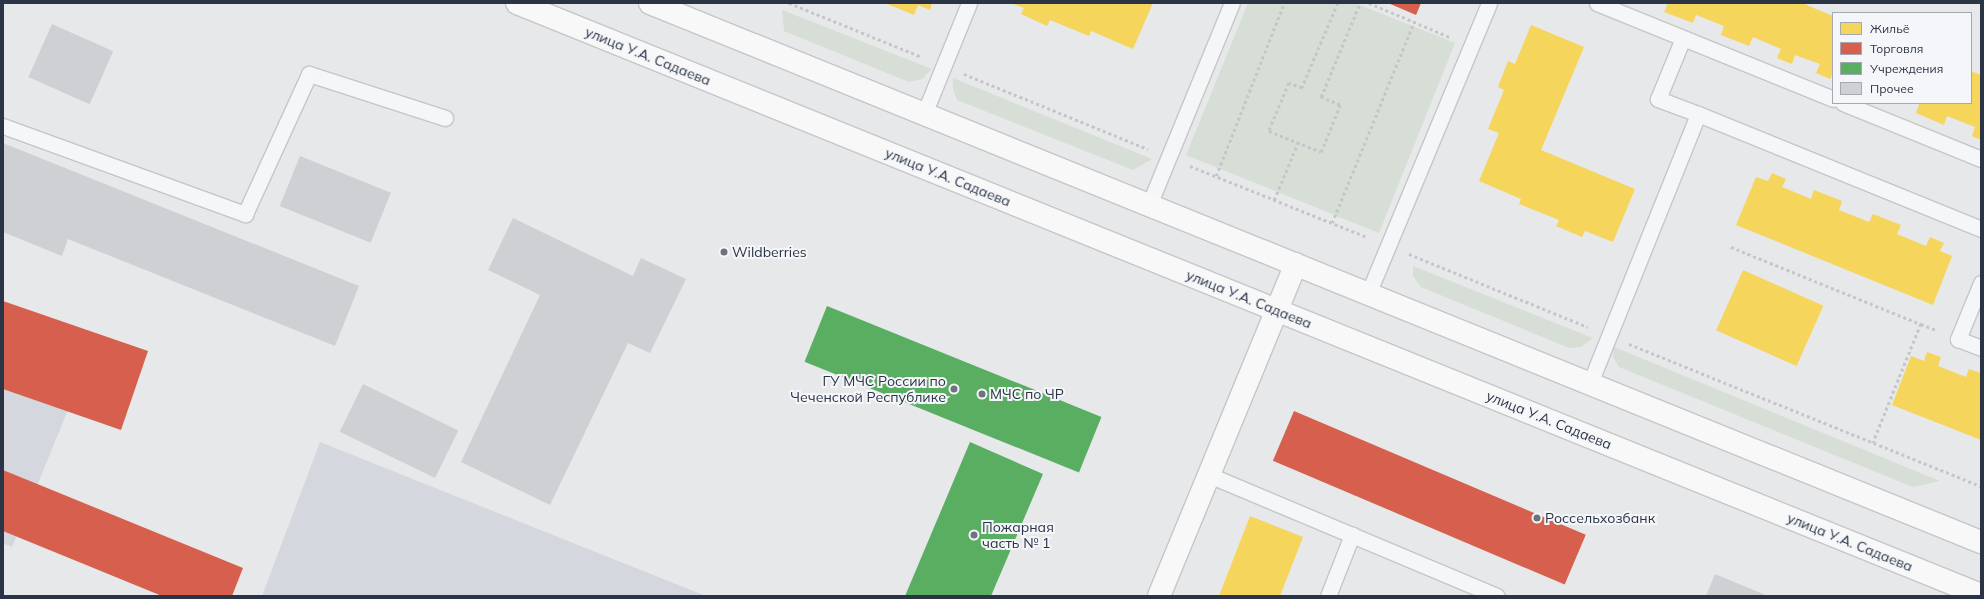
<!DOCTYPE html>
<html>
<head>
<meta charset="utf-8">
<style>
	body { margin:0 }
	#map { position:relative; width:1984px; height:599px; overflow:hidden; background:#e6e8ea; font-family:Mulish,sans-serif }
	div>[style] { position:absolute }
	.built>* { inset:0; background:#d4d7dd }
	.green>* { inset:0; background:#d6ded6 }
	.homes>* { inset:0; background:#f6d55c; transform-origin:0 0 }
	.shops>* { inset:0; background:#d6604d; transform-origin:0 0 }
	.public>* { inset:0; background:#5aae61; transform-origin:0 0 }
	.building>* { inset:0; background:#ced0d3; transform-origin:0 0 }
	.path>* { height:2.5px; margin-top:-1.25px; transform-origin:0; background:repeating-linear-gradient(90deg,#c5c6ca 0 3px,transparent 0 6px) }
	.roads { filter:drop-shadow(1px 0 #c4c6c8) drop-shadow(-1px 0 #c4c6c8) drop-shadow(0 1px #c4c6c8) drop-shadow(0 -1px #c4c6c8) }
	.lane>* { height:15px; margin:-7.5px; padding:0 7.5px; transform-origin:7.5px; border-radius:7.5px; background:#f5f6f7 }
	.secondary>* { height:22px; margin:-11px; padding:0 11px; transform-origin:11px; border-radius:11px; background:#f8f8f8 }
	.primary>* { height:22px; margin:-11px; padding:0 11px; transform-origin:11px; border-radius:11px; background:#f8f8f8 }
	.dots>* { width:11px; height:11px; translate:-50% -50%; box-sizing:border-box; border:2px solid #f4f6f9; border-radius:50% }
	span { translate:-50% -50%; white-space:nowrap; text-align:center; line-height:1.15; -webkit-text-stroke:4px #f4f6f9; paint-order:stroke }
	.street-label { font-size:14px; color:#2b3445 }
	.poi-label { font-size:14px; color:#2b3445 }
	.left { translate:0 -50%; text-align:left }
	.right { translate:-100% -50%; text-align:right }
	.frame { position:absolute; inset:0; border:4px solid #2b3445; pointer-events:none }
	.legend { position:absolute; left:1832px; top:12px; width:140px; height:92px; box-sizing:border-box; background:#f4f6f9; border:1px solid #a4a8b1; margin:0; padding:5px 7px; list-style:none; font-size:12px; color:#2b3445 }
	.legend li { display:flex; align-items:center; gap:8px; height:20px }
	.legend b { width:20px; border:1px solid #a4a8b1 }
</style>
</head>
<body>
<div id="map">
	<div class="built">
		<i style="clip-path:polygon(3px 325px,88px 361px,12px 547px,3px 543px)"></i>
		<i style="clip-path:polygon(320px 442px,548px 533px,706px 596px,262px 596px)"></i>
	</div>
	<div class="green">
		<i style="clip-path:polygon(1248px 3px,1355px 3px,1455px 43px,1379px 233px,1186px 155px)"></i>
		<i style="clip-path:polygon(782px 10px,932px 69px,922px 79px,909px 82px,784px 31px)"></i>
		<i style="clip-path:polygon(953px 78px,1152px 159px,1133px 170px,957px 100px,953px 89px)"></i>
		<i style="clip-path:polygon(1413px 266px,1593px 338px,1581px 347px,1569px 348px,1421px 287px,1413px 276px)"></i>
		<i style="clip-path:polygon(1614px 347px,1940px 481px,1913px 487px,1619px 367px,1613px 357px)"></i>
	</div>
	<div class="homes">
		<i style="clip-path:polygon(885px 3px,932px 3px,930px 10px,918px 5px,914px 15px)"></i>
		<i style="clip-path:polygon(1011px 3px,1153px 3px,1133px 49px,1091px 31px,1089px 36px,1050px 20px,1047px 26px,1021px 14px,1024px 8px)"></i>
		<i style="clip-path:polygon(1668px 3px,1802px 3px,1833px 16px,1833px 73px,1830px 79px,1816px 73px,1820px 64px,1795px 55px,1792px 64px,1777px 58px,1781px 49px,1753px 37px,1749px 46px,1721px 35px,1724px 26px,1696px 15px,1693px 23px,1664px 12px)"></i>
		<i style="clip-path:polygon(1531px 25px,1584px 47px,1541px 150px,1635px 189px,1613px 242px,1585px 231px,1582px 237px,1556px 226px,1559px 220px,1519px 204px,1521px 199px,1479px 181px,1499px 133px,1488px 129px,1504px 90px,1498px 87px,1508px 61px,1515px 64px)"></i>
		<i style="clip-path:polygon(1971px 71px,1981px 75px,1981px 140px,1972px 136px,1975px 127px,1947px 116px,1944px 125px,1916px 113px,1919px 104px,1916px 103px,1971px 103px)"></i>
		<i style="clip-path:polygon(1772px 173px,1786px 179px,1782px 187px,1811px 199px,1814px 190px,1842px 201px,1839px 210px,1869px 222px,1873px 214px,1901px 225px,1897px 234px,1926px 246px,1930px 237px,1944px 243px,1940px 251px,1952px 256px,1933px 305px,1736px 225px,1756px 177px,1768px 181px)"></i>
		<i style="left:1743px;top:270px;width:88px;height:66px;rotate:24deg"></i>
		<i style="clip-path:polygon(1927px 352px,1941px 357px,1938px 366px,1966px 377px,1969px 369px,1981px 373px,1981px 440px,1892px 405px,1911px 356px,1924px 361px)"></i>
		<i style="clip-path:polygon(1250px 516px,1303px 537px,1280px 596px,1219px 596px)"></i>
	</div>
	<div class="shops">
		<i style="clip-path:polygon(1388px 3px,1421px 3px,1416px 15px)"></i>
		<i style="clip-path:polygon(3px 301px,148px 351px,121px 430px,3px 389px)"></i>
		<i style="left:1294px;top:411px;width:317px;height:54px;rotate:23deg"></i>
		<i style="clip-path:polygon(3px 470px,243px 568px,232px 596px,162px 596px,3px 531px)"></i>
	</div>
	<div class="public">
		<i style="left:827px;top:306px;width:296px;height:60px;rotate:22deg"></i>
		<i style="clip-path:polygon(970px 442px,1043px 474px,991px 596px,905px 596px)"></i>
	</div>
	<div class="building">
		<i style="left:52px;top:24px;width:67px;height:58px;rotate:24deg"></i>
		<i style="clip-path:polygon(3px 143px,359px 286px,335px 346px,68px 239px,62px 256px,3px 232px)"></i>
		<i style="left:300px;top:156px;width:98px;height:54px;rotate:22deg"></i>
		<i style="clip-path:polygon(513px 218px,633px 276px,641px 258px,686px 279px,650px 353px,628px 343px,550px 505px,461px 462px,540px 295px,488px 270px)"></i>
		<i style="left:363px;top:384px;width:106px;height:53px;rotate:26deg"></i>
		<i style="clip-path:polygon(1715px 574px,1768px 596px,1706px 596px)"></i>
	</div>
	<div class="path">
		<i style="left:789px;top:3px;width:144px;rotate:22.1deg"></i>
		<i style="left:1338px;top:3px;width:92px;rotate:113deg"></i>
		<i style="left:1302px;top:88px;width:14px;rotate:-159deg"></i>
		<i style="left:1289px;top:83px;width:52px;rotate:112.6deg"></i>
		<i style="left:1269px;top:131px;width:56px;rotate:22deg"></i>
		<i style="left:1321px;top:152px;width:51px;rotate:-68deg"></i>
		<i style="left:1340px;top:105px;width:21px;rotate:-157deg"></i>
		<i style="left:1321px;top:97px;width:102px;rotate:-67.5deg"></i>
		<i style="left:1369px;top:3px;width:88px;rotate:22.8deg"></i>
		<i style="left:964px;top:74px;width:199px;rotate:22.2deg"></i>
		<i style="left:1190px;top:166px;width:191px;rotate:21.9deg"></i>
		<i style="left:1216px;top:176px;width:186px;rotate:-68.5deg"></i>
		<i style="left:1274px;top:200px;width:62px;rotate:-67.2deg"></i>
		<i style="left:1332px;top:223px;width:217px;rotate:-67.8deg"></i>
		<i style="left:1731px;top:247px;width:205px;rotate:22.1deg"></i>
		<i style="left:1921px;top:324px;width:128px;rotate:112deg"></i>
		<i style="left:1409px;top:254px;width:193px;rotate:22.2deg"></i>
		<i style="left:1921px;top:324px;width:17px;rotate:21deg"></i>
		<i style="left:1629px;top:344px;width:380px;rotate:22deg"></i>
	</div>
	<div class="roads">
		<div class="lane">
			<i style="left:1597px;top:3px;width:255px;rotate:22.1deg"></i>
			<i style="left:1843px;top:103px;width:149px;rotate:22.1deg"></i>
			<i style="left:924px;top:114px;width:120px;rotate:-67.9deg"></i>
			<i style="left:1698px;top:114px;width:305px;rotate:22.1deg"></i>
			<i style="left:3px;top:126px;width:258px;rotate:20deg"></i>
			<i style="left:245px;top:214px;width:154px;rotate:-65.4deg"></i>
			<i style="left:309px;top:74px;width:143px;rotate:17.9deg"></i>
			<i style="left:1149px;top:205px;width:218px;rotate:-67.7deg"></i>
			<i style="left:1981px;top:283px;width:61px;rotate:112.3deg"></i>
			<i style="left:1958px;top:339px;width:25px;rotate:21deg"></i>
			<i style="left:1368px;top:294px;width:315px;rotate:-67.4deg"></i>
			<i style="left:1590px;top:383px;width:290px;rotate:-68.1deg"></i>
			<i style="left:1698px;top:114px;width:43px;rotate:-159.4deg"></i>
			<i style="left:1658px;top:99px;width:66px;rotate:-67.7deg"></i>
			<i style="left:1209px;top:475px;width:312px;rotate:22.8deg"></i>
			<i style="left:1328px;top:596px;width:66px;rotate:-68.5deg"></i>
		</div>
		<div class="secondary">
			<i style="left:1159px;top:596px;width:359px;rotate:-67.6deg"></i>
		</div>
		<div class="primary">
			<i style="left:517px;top:3px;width:1579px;rotate:22.02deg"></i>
			<i style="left:650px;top:3px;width:1436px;rotate:22.05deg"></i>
		</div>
	</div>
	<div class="dots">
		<i style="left:724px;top:252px;background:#6c737f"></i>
		<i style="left:954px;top:389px;background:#6c737f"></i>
		<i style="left:982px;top:394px;background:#6c737f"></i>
		<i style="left:1537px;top:518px;background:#6c737f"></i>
		<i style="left:974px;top:535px;background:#6c737f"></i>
	</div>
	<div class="street-label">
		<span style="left:648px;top:56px;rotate:22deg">улица У.А. Садаева</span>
		<span style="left:948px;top:177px;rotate:22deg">улица У.А. Садаева</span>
		<span style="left:1249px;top:299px;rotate:22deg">улица У.А. Садаева</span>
		<span style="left:1549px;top:420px;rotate:22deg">улица У.А. Садаева</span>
		<span style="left:1850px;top:542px;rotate:22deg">улица У.А. Садаева</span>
	</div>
	<div class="poi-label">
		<span class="left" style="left:732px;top:252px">Wildberries</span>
		<span class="right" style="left:946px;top:389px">ГУ МЧС России по<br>Чеченской Республике</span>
		<span class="left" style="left:990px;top:394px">МЧС по ЧР</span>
		<span class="left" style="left:1545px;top:518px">Россельхозбанк</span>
		<span class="left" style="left:982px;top:535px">Пожарная<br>часть № 1</span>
	</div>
	<div class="frame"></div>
	<ul class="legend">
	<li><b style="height:11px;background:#f6d55c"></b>Жильё</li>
	<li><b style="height:11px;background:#d6604d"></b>Торговля</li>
	<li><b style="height:11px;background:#5aae61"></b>Учреждения</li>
	<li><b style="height:11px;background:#ced0d3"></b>Прочее</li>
	</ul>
</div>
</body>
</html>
